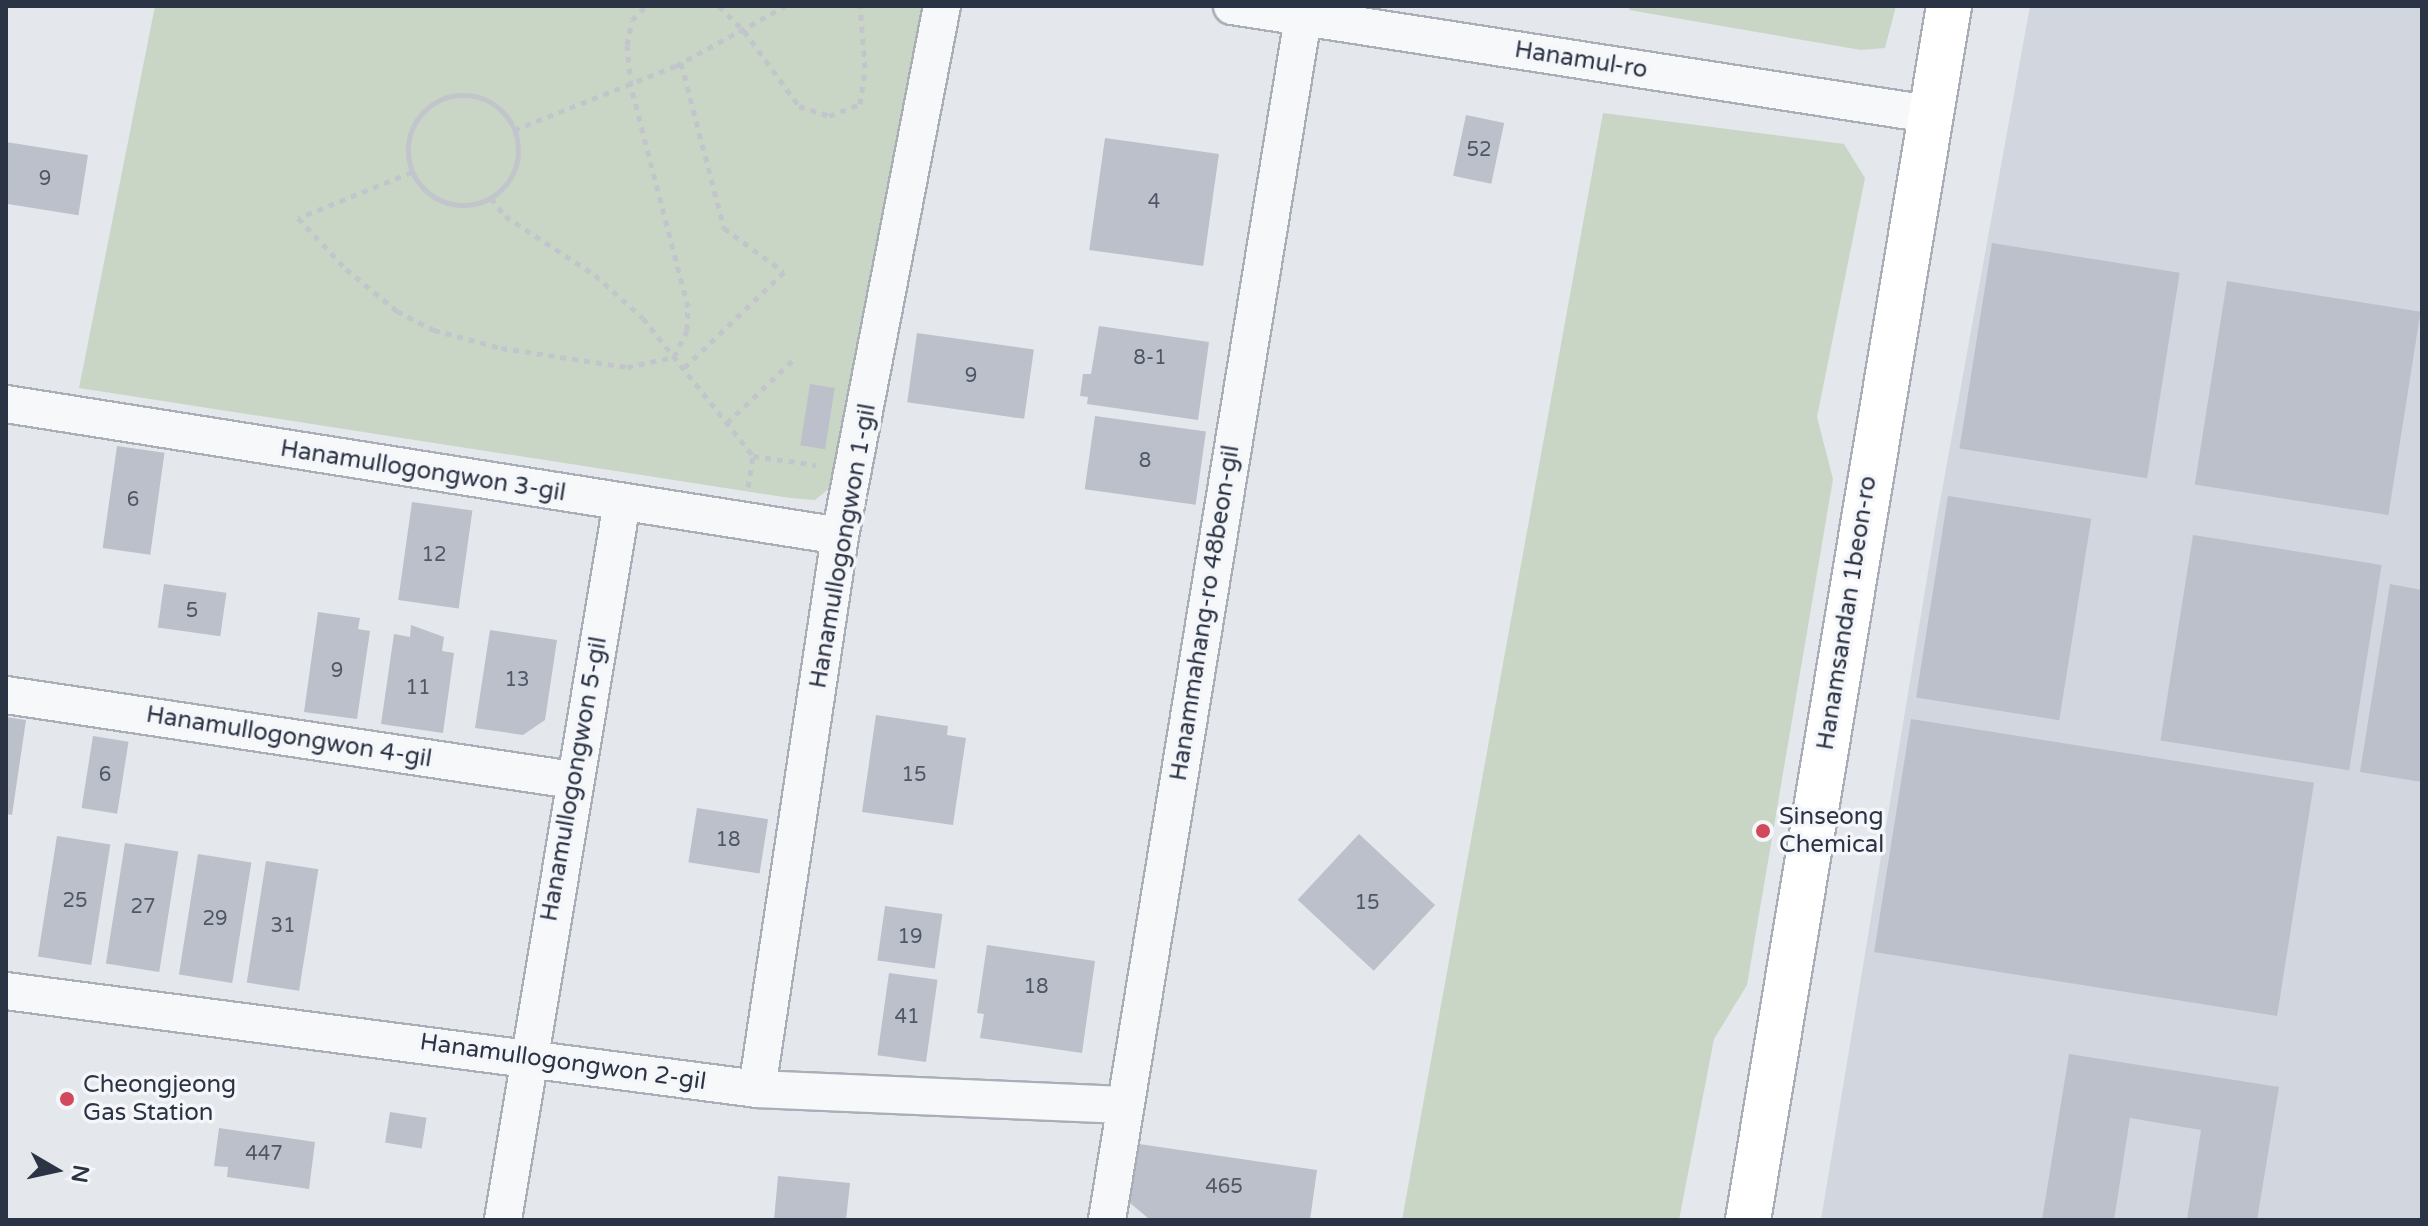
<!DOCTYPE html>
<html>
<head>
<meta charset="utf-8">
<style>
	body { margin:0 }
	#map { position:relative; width:2428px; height:1226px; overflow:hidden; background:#e4e7ec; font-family:"Varela Round",sans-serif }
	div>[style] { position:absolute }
	.built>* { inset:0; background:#d2d6de }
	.green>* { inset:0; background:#c9d6c5 }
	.building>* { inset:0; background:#bbc0ca; transform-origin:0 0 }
	.path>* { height:5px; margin-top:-2.5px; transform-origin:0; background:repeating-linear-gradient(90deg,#c2c5cb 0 6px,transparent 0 12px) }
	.path>.ring { margin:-2.5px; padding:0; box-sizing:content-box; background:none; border:5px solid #c2c5cb; border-radius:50% }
	.roads { filter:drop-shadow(2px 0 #a9aeb7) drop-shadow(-2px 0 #a9aeb7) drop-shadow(0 2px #a9aeb7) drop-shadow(0 -2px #a9aeb7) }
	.street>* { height:36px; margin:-18px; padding:0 18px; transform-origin:18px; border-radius:18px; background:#f7f8fa }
	.secondary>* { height:44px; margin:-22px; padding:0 22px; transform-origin:22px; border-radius:22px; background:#fff }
	.dots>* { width:22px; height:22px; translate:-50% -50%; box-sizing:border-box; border:4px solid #f4f6f9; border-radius:50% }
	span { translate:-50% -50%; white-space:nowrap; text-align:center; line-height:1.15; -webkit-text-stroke:7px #f4f6f9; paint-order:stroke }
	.number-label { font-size:20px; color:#4f5766 }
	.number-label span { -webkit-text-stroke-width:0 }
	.street-label { font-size:24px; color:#2b3445 }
	.poi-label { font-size:24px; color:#2b3445 }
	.left { translate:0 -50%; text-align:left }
	.frame { position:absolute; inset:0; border:8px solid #2b3445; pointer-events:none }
	.north { position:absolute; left:16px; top:1130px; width:80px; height:80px; -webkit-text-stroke:6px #f4f6f9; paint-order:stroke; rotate:99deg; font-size:22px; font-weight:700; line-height:32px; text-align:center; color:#2b3445 }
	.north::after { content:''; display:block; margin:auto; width:28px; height:36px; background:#2b3445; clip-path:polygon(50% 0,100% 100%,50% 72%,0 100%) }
</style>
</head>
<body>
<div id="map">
	<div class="built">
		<i style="clip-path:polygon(2030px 6px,2422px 6px,2422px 1220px,1821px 1220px,1937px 518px)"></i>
	</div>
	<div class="green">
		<i style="clip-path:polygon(155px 6px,924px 6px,841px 479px,815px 500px,790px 498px,79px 388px)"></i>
		<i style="clip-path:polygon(1630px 6px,1896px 6px,1885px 48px,1861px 50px,1629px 10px)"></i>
		<i style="clip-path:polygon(1603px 113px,1844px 144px,1865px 178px,1817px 417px,1833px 479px,1747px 985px,1714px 1039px,1679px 1220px,1402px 1220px)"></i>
	</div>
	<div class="building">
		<i style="left:1466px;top:115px;width:39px;height:62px;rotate:12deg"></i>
		<i style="left:1105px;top:138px;width:115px;height:113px;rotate:8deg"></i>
		<i style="left:6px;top:142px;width:83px;height:61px;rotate:9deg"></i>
		<i style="left:1992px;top:243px;width:190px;height:208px;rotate:9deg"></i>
		<i style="left:2227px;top:281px;width:196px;height:206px;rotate:9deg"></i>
		<i style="clip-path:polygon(1099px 326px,1209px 342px,1198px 420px,1087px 404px,1088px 397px,1080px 396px,1083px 374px,1091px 374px)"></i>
		<i style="left:917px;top:333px;width:118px;height:70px;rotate:8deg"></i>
		<i style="left:810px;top:384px;width:25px;height:62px;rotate:9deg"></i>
		<i style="left:1095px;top:416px;width:112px;height:74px;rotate:8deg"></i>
		<i style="left:117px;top:446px;width:48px;height:103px;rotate:8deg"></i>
		<i style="left:1948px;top:496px;width:145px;height:204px;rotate:9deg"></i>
		<i style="left:412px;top:502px;width:61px;height:99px;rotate:8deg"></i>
		<i style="left:2193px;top:535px;width:191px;height:208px;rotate:9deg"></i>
		<i style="left:164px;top:584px;width:63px;height:44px;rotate:8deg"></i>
		<i style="clip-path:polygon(2390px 584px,2422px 590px,2422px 782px,2360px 772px)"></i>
		<i style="clip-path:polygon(318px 612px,360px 618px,358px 629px,370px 631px,357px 719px,304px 712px)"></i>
		<i style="clip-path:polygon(411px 625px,444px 637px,442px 651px,454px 653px,443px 733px,381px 724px,394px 634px,410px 637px)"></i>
		<i style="clip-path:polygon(490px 630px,557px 640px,545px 720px,523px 735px,475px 728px)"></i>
		<i style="clip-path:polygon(876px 715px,948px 726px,947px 735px,966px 738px,953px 825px,862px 812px)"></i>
		<i style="clip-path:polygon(6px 717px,26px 720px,12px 815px,6px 814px)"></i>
		<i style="left:1911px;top:719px;width:408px;height:236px;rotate:9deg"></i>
		<i style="left:93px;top:736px;width:36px;height:73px;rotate:9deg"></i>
		<i style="left:697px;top:808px;width:72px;height:55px;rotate:9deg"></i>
		<i style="left:1359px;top:834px;width:104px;height:90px;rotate:43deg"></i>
		<i style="left:57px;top:836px;width:54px;height:122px;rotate:9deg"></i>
		<i style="left:125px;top:843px;width:54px;height:122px;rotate:9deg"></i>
		<i style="left:198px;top:854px;width:54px;height:122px;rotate:9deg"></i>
		<i style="left:266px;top:861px;width:53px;height:123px;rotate:9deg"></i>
		<i style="left:885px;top:906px;width:58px;height:55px;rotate:8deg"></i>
		<i style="clip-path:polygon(987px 945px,1095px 961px,1082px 1053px,980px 1038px,984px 1014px,977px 1013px)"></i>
		<i style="left:889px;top:973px;width:49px;height:83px;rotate:8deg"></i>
		<i style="clip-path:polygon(2069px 1054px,2279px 1087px,2257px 1220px,2187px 1220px,2201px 1130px,2130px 1118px,2114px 1220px,2042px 1220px)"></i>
		<i style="left:390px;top:1112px;width:37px;height:31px;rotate:9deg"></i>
		<i style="clip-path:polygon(219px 1128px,315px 1142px,309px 1189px,227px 1177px,228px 1167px,214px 1166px)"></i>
		<i style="clip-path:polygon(1139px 1144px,1317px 1170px,1310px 1220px,1148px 1218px,1130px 1203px)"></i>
		<i style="clip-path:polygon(778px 1176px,850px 1183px,846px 1220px,774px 1220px)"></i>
	</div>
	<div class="path">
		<i style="left:719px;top:6px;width:35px;rotate:45deg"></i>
		<i style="left:744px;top:31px;width:93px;rotate:53.7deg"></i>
		<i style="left:799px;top:106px;width:32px;rotate:18deg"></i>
		<i style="left:829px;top:116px;width:33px;rotate:-21deg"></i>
		<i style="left:860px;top:104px;width:36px;rotate:-82deg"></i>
		<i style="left:865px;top:68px;width:62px;rotate:-94.6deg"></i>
		<i style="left:681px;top:63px;width:171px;rotate:75.4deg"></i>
		<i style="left:724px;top:228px;width:74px;rotate:36.3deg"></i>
		<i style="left:784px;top:272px;width:140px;rotate:136.2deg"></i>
		<i class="ring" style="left:408px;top:95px;width:105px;height:105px"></i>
		<i style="left:514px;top:130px;width:174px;rotate:-21.6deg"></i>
		<i style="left:676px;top:66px;width:124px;rotate:-28.8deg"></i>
		<i style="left:412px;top:172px;width:123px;rotate:158deg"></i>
		<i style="left:298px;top:218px;width:70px;rotate:46.7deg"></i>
		<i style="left:346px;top:269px;width:66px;rotate:39.5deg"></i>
		<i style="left:397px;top:311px;width:42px;rotate:27.2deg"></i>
		<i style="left:434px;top:330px;width:69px;rotate:15deg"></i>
		<i style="left:501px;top:348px;width:127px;rotate:8.6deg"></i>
		<i style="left:627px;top:367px;width:48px;rotate:-12deg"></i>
		<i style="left:674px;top:357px;width:30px;rotate:-64deg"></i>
		<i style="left:687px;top:330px;width:23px;rotate:-88deg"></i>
		<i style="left:688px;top:307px;width:228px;rotate:-104.5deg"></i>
		<i style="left:631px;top:86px;width:41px;rotate:-95.6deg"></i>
		<i style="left:627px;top:45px;width:25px;rotate:-79deg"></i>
		<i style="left:632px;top:20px;width:20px;rotate:-45deg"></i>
		<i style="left:491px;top:198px;width:23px;rotate:52deg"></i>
		<i style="left:505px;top:216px;width:108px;rotate:33.2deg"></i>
		<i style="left:595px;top:275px;width:64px;rotate:41.9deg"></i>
		<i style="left:643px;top:318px;width:176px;rotate:51.4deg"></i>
		<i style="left:753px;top:456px;width:64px;rotate:8.1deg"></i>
		<i style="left:727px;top:423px;width:93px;rotate:-43.7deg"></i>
		<i style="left:748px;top:487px;width:31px;rotate:-81deg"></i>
	</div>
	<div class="roads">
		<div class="street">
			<i style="left:1232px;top:6px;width:705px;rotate:8.81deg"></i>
			<i style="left:6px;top:404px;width:844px;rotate:8.99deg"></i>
			<i style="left:6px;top:695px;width:573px;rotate:8.53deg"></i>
			<i style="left:6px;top:991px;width:757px;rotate:7.43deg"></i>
			<i style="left:757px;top:1089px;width:366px;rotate:2.5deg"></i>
			<i style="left:757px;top:1089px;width:559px;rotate:-81.46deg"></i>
			<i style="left:840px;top:536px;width:540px;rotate:-79.11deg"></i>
			<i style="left:503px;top:1220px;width:728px;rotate:-80.59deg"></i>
			<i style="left:1107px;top:1220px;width:1230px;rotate:-80.74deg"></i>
		</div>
		<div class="secondary">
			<i style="left:1748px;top:1220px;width:1231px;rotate:-80.6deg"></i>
		</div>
	</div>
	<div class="dots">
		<i style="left:1763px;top:831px;background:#d1495b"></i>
		<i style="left:67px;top:1099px;background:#d1495b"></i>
	</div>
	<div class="number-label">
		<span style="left:1479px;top:150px">52</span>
		<span style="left:45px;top:179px">9</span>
		<span style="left:1154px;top:202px">4</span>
		<span style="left:1150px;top:358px">8-1</span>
		<span style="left:971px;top:376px">9</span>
		<span style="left:1145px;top:461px">8</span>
		<span style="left:133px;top:500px">6</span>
		<span style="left:434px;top:555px">12</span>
		<span style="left:192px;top:611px">5</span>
		<span style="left:337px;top:671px">9</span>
		<span style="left:517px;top:680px">13</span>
		<span style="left:418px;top:688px">11</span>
		<span style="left:105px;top:775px">6</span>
		<span style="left:914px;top:775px">15</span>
		<span style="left:728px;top:840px">18</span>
		<span style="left:75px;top:901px">25</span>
		<span style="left:1367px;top:903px">15</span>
		<span style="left:143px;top:907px">27</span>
		<span style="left:215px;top:919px">29</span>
		<span style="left:283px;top:926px">31</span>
		<span style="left:910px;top:937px">19</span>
		<span style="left:1036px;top:987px">18</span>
		<span style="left:907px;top:1017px">41</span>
		<span style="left:264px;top:1154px">447</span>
		<span style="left:1224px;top:1187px">465</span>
	</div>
	<div class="street-label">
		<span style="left:1581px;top:60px;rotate:9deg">Hanamul-ro</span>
		<span style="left:423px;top:471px;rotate:9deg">Hanamullogongwon 3-gil</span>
		<span style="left:843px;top:546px;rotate:-80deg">Hanamullogongwon 1-gil</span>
		<span style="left:1205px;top:613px;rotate:-81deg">Hanammahang-ro 48beon-gil</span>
		<span style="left:1847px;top:613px;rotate:-81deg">Hanamsandan 1beon-ro</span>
		<span style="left:289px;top:737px;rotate:9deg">Hanamullogongwon 4-gil</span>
		<span style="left:574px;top:779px;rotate:-80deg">Hanamullogongwon 5-gil</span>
		<span style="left:563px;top:1062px;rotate:8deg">Hanamullogongwon 2-gil</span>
	</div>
	<div class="poi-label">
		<span class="left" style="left:1779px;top:831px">Sinseong<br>Chemical</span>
		<span class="left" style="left:83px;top:1099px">Cheongjeong<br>Gas Station</span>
	</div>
	<div class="frame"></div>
	<div class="north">N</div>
</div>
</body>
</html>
